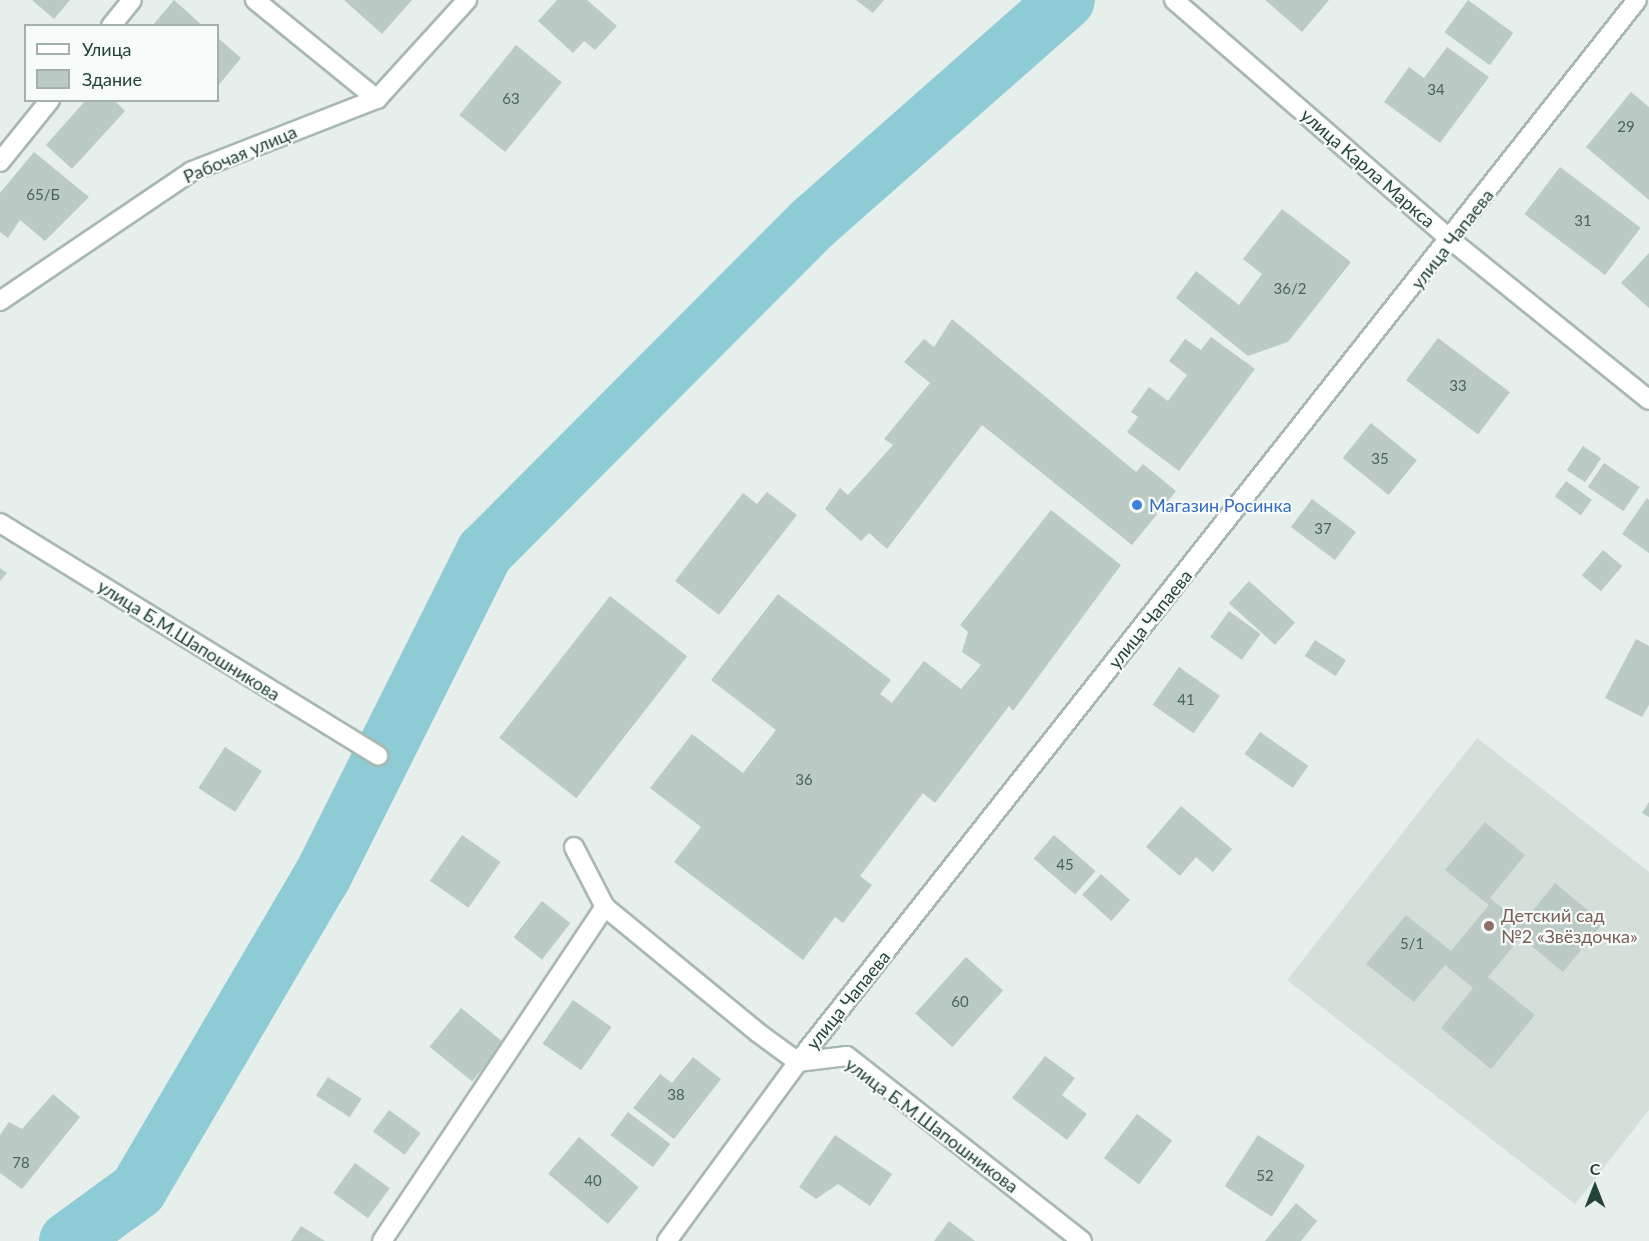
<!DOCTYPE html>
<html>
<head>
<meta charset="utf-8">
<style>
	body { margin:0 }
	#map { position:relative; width:1649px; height:1241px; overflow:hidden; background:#e6efeb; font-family:Lato,sans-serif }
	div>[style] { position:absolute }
	.built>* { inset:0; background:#d4dfda }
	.river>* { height:58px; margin:-29px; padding:0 29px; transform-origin:29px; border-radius:29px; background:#8dcbd5 }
	.building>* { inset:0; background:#bbcac4; transform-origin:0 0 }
	.roads { filter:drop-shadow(2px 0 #a8b8b2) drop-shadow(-2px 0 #a8b8b2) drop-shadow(0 2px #a8b8b2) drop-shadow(0 -2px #a8b8b2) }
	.minor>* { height:18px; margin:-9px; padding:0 9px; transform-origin:9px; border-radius:9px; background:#fff }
	.dots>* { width:16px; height:16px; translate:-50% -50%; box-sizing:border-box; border:3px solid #f7fbf9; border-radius:50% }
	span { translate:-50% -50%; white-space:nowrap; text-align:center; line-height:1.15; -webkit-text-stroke:4.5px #f7fbf9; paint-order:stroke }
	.number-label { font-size:15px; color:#49645c }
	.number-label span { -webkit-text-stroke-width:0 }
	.street-label { font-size:18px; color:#234239 }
	.shop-label { font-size:18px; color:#366cbe }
	.left { translate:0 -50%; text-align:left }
	.education-label { font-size:18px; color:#785e54 }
	.legend { position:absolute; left:24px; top:24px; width:195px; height:78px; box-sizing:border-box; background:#f7fbf9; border:2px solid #a2b1ac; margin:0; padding:8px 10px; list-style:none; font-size:18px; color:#234239 }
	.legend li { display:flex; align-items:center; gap:12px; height:30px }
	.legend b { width:30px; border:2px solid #a2b1ac }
	.north { position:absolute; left:1565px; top:1157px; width:60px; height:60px; -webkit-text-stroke:4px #f7fbf9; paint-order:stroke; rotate:0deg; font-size:16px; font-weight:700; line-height:24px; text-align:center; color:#234239 }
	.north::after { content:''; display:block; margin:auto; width:21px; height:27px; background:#234239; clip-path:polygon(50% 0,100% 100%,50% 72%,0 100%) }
</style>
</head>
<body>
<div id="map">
	<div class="built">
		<i style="clip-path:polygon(1477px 738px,1649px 872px,1649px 1110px,1575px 1204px,1287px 980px)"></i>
	</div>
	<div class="river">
		<i style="left:68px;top:1241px;width:87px;rotate:-36.1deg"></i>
		<i style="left:138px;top:1190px;width:363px;rotate:-59.6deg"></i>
		<i style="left:322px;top:877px;width:364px;rotate:-63.4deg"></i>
		<i style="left:485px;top:552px;width:465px;rotate:-45.1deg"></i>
		<i style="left:813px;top:223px;width:337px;rotate:-41.4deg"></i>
	</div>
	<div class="building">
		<i style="clip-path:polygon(32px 0,70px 0,54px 19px)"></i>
		<i style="clip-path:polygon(174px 0,203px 26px,152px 26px)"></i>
		<i style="clip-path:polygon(344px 0,412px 0,382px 34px)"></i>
		<i style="clip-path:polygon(557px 0,587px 0,617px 26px,595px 50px,584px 41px,573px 53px,538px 21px)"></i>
		<i style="clip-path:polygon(856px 0,884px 0,873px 13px)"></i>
		<i style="clip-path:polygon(1265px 0,1329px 0,1302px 32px)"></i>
		<i style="left:1468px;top:0;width:56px;height:40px;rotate:36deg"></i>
		<i style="clip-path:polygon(218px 38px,241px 58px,218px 86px)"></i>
		<i style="left:516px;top:45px;width:59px;height:90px;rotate:39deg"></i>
		<i style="clip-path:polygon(1447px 47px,1489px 77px,1440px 143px,1384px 102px,1409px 67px,1424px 78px)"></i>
		<i style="clip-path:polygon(1631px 92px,1649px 107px,1649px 200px,1586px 147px)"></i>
		<i style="clip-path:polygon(86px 100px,114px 100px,125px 111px,72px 169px,46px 145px)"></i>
		<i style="clip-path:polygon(34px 152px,89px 197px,45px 241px,20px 220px,8px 238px,0 232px,0 193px)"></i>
		<i style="left:1560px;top:167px;width:101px;height:59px;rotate:37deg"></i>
		<i style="clip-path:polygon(1282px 209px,1351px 262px,1288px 342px,1248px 356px,1176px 298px,1196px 271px,1239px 305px,1262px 274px,1243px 259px)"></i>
		<i style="clip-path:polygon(1649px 253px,1649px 308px,1621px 283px)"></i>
		<i style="clip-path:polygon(952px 319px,1136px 472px,1143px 464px,1176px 491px,1132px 545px,982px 425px,887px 549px,869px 533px,861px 541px,825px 509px,840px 488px,848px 495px,893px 445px,884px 439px,930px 383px,904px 362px,924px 339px,934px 347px)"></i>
		<i style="clip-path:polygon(1211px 337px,1255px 369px,1179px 471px,1127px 432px,1138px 417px,1131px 412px,1149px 387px,1168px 401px,1187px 375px,1169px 361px,1185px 339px,1201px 350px)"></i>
		<i style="left:1438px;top:338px;width:90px;height:53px;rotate:37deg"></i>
		<i style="left:1371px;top:423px;width:59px;height:45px;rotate:39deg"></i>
		<i style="left:1583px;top:446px;width:22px;height:29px;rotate:34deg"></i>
		<i style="left:1604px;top:463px;width:43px;height:29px;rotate:34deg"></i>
		<i style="left:1566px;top:481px;width:32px;height:19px;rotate:36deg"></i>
		<i style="clip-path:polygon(767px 492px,797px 515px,719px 615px,675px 581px,743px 493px,757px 504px)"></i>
		<i style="clip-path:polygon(1647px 498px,1649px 500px,1649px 553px,1622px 534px)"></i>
		<i style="left:1312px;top:499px;width:55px;height:35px;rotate:37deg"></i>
		<i style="clip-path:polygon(1051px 510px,1121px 565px,1013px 711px,1009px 706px,935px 803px,923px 793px,860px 876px,872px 885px,843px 923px,835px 917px,803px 960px,674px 862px,701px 827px,650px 788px,692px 734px,743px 773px,776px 730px,711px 680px,778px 594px,891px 680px,880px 694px,892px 703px,924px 661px,961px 689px,981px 665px,962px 652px,968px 632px,960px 625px)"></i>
		<i style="left:1603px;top:550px;width:25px;height:33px;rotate:40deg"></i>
		<i style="clip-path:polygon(0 568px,7px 573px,0 581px)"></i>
		<i style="left:1249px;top:581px;width:62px;height:30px;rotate:42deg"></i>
		<i style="left:610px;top:596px;width:98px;height:180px;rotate:38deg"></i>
		<i style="left:1229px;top:611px;width:39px;height:32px;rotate:36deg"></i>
		<i style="clip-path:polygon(1636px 639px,1649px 646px,1649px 705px,1642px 717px,1605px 698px)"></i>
		<i style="left:1315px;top:640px;width:37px;height:19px;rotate:33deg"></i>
		<i style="left:1179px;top:667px;width:50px;height:46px;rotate:35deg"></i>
		<i style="left:1260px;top:732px;width:59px;height:27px;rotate:35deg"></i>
		<i style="left:225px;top:747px;width:44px;height:49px;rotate:33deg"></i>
		<i style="clip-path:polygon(1649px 802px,1649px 817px,1642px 813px)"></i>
		<i style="clip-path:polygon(1181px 806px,1232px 849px,1213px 872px,1196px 857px,1180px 876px,1146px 847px)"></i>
		<i style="clip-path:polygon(1485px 822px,1525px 855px,1490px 898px,1522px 924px,1555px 883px,1603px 923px,1563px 972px,1521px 937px,1488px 977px,1535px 1015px,1491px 1069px,1441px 1028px,1473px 988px,1445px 965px,1414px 1002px,1366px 964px,1406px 915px,1451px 951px,1489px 905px,1445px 870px)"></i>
		<i style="left:462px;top:835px;width:47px;height:56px;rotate:35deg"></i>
		<i style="left:1054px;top:835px;width:55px;height:31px;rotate:41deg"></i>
		<i style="left:1101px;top:874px;width:39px;height:28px;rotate:42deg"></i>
		<i style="left:542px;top:901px;width:36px;height:46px;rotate:38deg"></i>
		<i style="left:966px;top:957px;width:50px;height:76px;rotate:42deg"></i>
		<i style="left:573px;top:1000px;width:47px;height:53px;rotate:35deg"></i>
		<i style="left:461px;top:1008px;width:55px;height:50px;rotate:39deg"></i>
		<i style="clip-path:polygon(1045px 1056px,1075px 1078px,1062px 1095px,1087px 1114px,1067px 1140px,1012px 1098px)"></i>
		<i style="clip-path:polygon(693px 1057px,721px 1079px,674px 1139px,633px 1108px,660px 1074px,672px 1083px)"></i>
		<i style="left:328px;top:1077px;width:40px;height:22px;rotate:33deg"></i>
		<i style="clip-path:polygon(53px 1094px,80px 1117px,22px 1189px,0 1173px,0 1135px,9px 1122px,22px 1129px)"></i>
		<i style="left:389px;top:1110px;width:39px;height:27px;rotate:36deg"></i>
		<i style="left:628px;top:1112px;width:53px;height:29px;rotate:37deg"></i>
		<i style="left:1137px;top:1114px;width:44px;height:55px;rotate:37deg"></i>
		<i style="clip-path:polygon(835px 1135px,892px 1174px,870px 1206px,838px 1184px,816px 1199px,799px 1187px)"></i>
		<i style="left:1258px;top:1135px;width:56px;height:61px;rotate:33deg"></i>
		<i style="left:579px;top:1137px;width:78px;height:48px;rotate:40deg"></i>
		<i style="left:355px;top:1163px;width:43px;height:37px;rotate:36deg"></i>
		<i style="clip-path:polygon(1296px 1203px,1317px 1221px,1301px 1241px,1265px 1241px)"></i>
		<i style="clip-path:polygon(949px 1221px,975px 1241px,934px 1241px)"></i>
		<i style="clip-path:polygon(301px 1226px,325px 1241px,291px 1241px)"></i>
	</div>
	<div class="roads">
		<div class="minor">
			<i style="left:255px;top:0;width:157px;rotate:39.1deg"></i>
			<i style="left:1174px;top:0;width:368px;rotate:40.9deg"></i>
			<i style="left:1452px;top:241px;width:253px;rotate:38.9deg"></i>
			<i style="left:111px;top:26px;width:33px;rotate:-51deg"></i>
			<i style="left:0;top:162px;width:80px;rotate:-51.1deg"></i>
			<i style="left:0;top:301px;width:232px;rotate:-34.1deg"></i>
			<i style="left:192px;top:171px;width:199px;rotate:-21.3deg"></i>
			<i style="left:377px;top:99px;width:134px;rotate:-47.7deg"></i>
			<i style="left:0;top:523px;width:444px;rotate:31.6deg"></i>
			<i style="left:574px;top:847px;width:68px;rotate:62.7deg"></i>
			<i style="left:605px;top:907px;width:197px;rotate:39.4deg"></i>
			<i style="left:757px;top:1032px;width:51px;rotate:36.2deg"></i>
			<i style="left:798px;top:1062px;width:49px;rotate:-7deg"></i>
			<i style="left:847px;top:1056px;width:299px;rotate:38.2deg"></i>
			<i style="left:382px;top:1241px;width:402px;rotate:-56.3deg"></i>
			<i style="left:667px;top:1241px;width:222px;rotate:-53.8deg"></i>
			<i style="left:798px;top:1062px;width:1353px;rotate:-51.69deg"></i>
		</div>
	</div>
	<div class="dots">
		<i style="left:1137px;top:505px;background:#3f7fe0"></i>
		<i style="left:1489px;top:926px;background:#8d6e63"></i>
	</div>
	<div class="number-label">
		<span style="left:1436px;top:90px">34</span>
		<span style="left:511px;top:99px">63</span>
		<span style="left:1626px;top:127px">29</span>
		<span style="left:43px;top:195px">65/Б</span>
		<span style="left:1583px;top:221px">31</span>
		<span style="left:1290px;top:289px">36/2</span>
		<span style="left:1458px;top:386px">33</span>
		<span style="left:1380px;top:459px">35</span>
		<span style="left:1323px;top:529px">37</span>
		<span style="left:1186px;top:700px">41</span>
		<span style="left:804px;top:780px">36</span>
		<span style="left:1065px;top:865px">45</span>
		<span style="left:1412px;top:944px">5/1</span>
		<span style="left:960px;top:1002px">60</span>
		<span style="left:676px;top:1095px">38</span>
		<span style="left:21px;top:1163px">78</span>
		<span style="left:1265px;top:1176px">52</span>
		<span style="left:593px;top:1181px">40</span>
	</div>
	<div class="street-label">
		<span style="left:240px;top:154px;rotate:-23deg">Рабочая улица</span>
		<span style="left:1368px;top:168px;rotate:41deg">улица Карла Маркса</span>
		<span style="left:1452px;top:239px;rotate:-52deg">улица Чапаева</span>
		<span style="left:1150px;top:619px;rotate:-51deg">улица Чапаева</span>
		<span style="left:189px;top:640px;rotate:32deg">улица Б.М.Шапошникова</span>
		<span style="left:848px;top:1000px;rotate:-51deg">улица Чапаева</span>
		<span style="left:932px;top:1125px;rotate:37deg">улица Б.М.Шапошникова</span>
	</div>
	<div class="shop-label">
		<span class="left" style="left:1149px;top:505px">Магазин Росинка</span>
	</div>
	<div class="education-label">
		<span class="left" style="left:1501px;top:926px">Детский сад<br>№2 «Звёздочка»</span>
	</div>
	<ul class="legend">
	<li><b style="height:8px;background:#fff"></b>Улица</li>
	<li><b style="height:16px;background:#bbcac4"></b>Здание</li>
	</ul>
	<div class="north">С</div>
</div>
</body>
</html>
